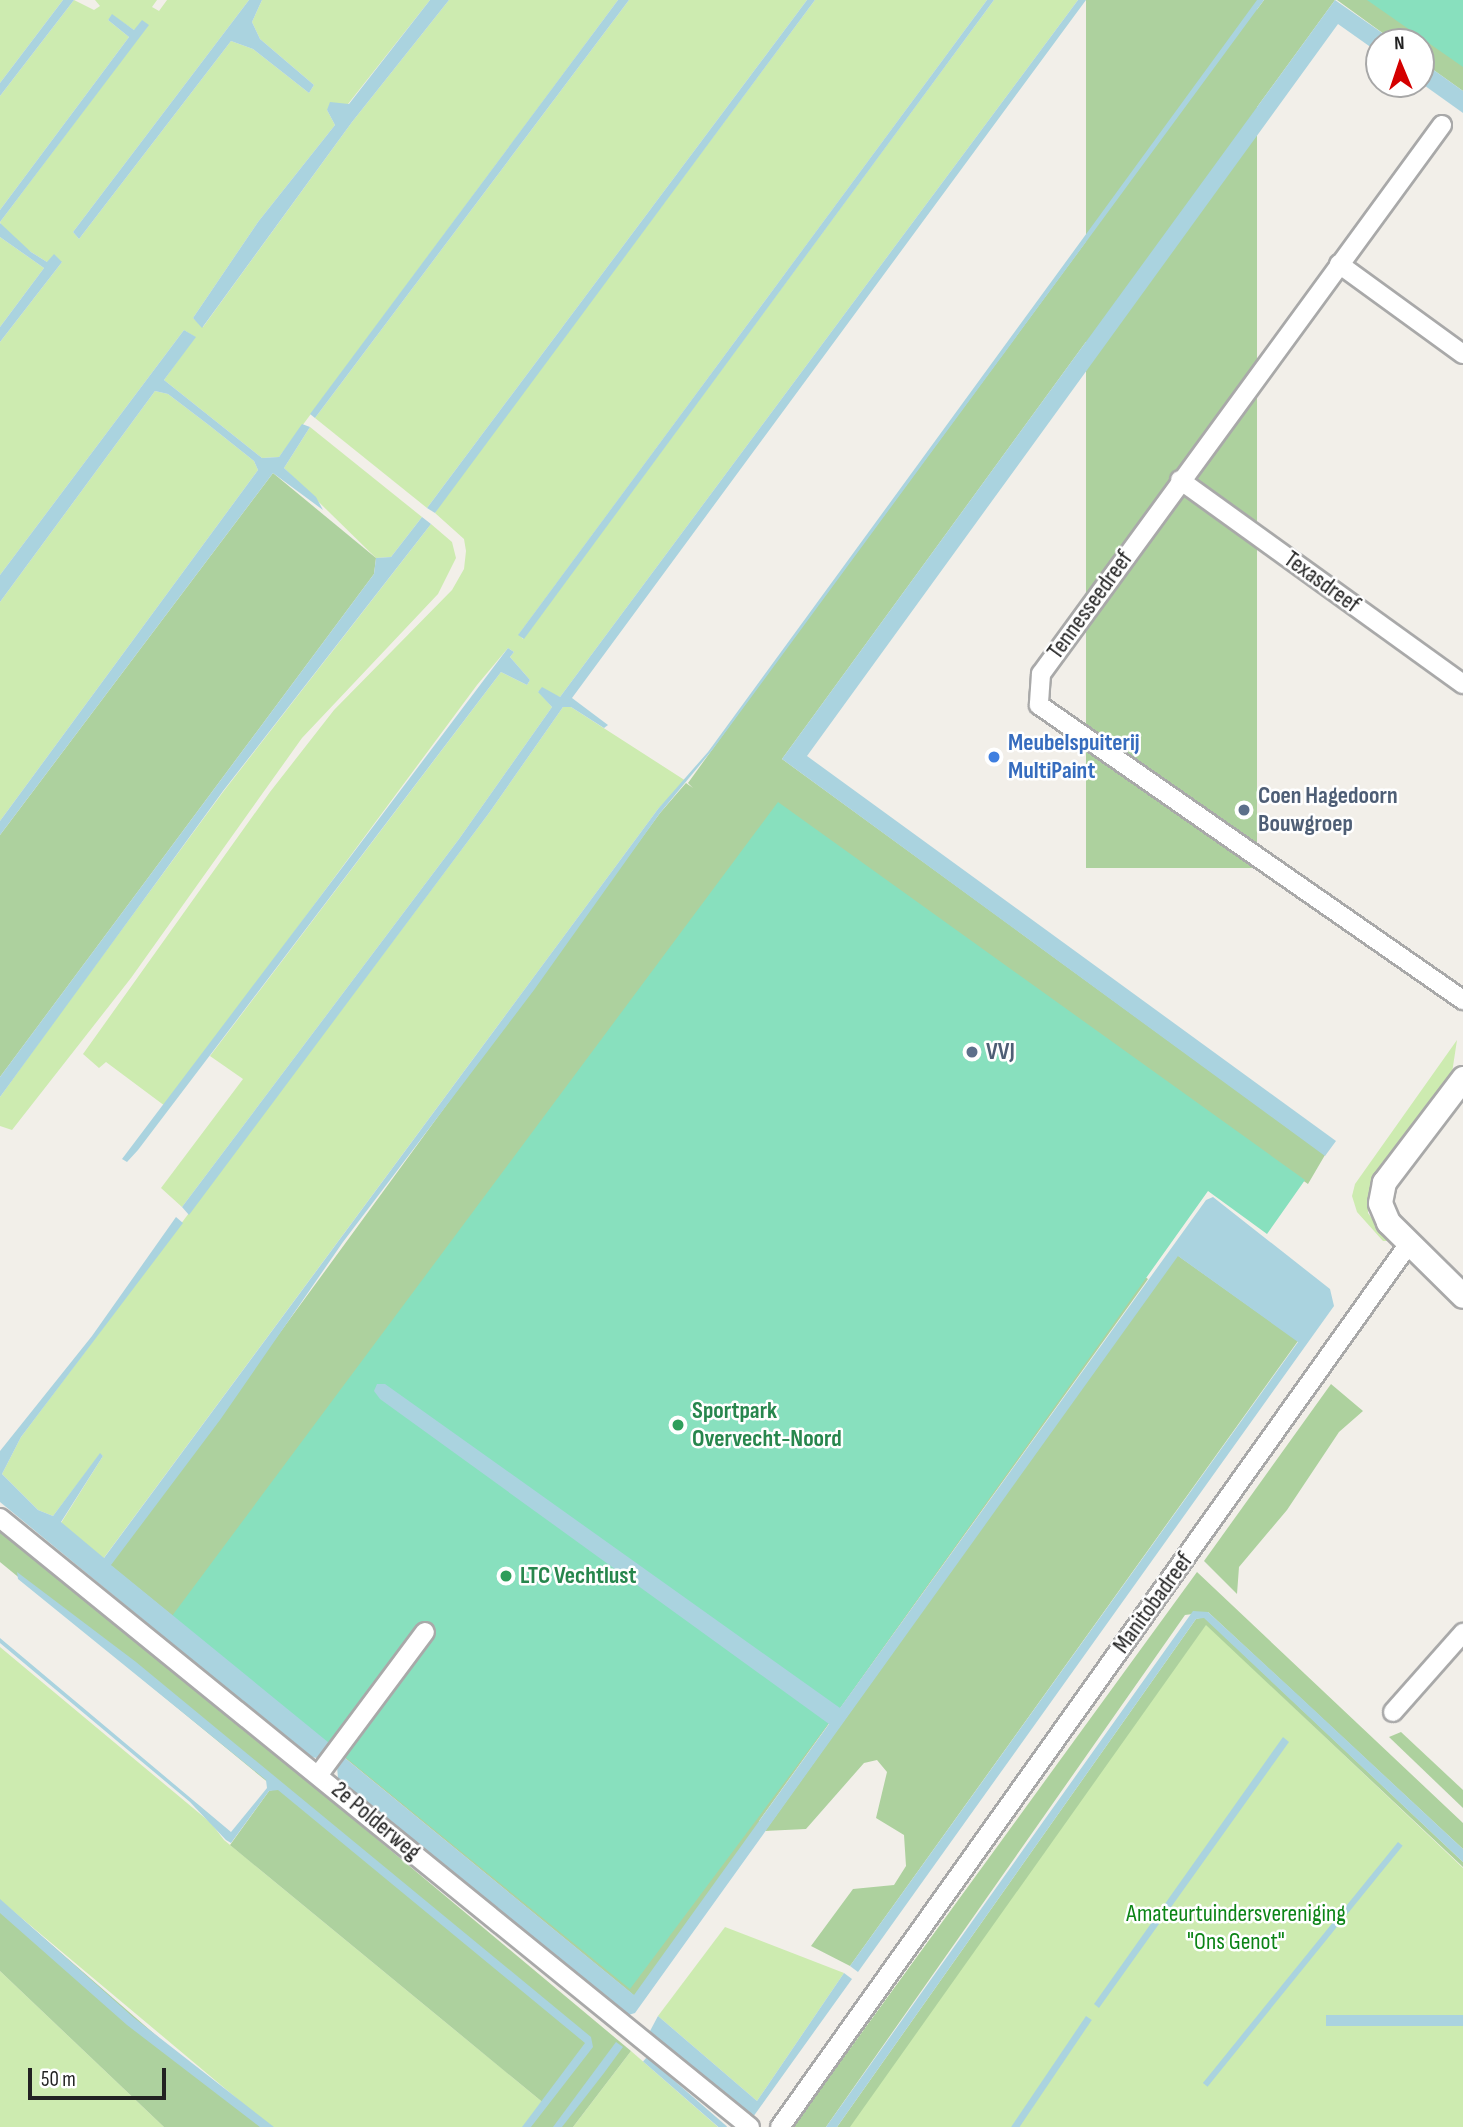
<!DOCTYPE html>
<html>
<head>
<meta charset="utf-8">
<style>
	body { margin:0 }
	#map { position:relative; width:1463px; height:2127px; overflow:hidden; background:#f2efe9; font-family:"Sofia Sans Condensed",sans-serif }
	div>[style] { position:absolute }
	.grass>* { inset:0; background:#cdebb0 }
	.forest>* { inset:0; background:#add19e; transform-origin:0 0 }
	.pitch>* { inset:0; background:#88e0be }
	.water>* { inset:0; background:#aad3df; transform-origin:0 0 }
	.roads { filter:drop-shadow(2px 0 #a9a9a9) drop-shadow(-2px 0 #a9a9a9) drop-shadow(0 2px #a9a9a9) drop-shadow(0 -2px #a9a9a9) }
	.minor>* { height:18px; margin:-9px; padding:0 9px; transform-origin:9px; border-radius:9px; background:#fff }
	.tertiary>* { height:23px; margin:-11.5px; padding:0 11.5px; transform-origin:11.5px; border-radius:11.5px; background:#fff }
	.dots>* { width:19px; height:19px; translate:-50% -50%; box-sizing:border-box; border:4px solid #fff; border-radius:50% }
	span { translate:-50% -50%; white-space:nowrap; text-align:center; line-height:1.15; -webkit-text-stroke:5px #fff; paint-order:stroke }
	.street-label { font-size:24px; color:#222 }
	.shop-label { font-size:24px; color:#366cbe; font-weight:700 }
	.left { translate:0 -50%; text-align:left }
	.service-label { font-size:24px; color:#4e5e75; font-weight:700 }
	.leisure-label { font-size:24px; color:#27864d; font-weight:700 }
	.park-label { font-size:24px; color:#0c8416 }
	.north { position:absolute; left:1365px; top:28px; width:70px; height:70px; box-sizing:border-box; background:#fff; border:2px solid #a7a7a7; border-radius:50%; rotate:358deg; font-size:19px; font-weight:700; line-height:28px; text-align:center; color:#222 }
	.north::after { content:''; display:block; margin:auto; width:24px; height:32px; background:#d40000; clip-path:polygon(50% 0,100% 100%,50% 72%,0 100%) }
	.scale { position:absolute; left:28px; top:2068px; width:138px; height:32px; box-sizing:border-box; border:4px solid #222; border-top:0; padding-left:9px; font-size:21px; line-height:24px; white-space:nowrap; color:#222; -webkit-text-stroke:5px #fff; paint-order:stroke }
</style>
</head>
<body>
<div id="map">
	<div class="grass">
		<i style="clip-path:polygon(0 0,63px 0,0 83px)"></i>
		<i style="clip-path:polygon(74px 0,94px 10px,100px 6px,95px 0,157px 0,152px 7px,159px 11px,167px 0,249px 0,73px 232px,79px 239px,231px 41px,253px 49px,309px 93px,314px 85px,260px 39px,252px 22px,262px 0,430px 0,348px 104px,327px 110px,335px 125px,258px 222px,193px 318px,203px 327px,352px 122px,449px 0,618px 0,279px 457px,262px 458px,164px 380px,195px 337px,184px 330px,0 575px,0 342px,62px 262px,47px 262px,31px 252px,4px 232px,0 222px,148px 25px,134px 30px,112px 15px,108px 20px,129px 37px,0 210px,0 96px)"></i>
		<i style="clip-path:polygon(629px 0,807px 0,427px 508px,315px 418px)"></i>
		<i style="clip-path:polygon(815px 0,987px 0,519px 634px,523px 639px,994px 0,1078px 0,560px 697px,538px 691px,552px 707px,459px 839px,182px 1207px,161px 1188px,243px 1079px,210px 1056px,501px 672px,527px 685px,530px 680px,510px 657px,514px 652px,508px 648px,477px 685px,165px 1106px,106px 1062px,99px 1068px,83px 1054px,270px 792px,334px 710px,452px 590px,464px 569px,466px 551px,464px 539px,435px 513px,443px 500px)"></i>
		<i style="clip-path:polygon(0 237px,44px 268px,0 327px)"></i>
		<i style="clip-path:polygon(155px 391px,168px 394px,210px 426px,254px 461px,258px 470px,0 821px,0 602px)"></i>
		<i style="clip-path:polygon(310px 427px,422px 517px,391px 557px,376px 558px,284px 468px)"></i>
		<i style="clip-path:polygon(431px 524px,452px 542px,456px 558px,438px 594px,302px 738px,131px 978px,12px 1130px,0 1126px,0 1097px,56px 1019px,223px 792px)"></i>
		<i style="clip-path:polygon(563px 707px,571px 707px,686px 781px,658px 809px,103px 1559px,61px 1523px,103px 1456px,100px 1454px,53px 1516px,38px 1510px,2px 1474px,21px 1437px,489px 813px)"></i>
		<i style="clip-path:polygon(1457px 1040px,1452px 1073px,1396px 1145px,1369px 1191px,1368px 1213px,1388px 1241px,1383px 1241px,1357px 1212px,1352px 1196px,1355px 1184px)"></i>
		<i style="clip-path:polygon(1206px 1624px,1463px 1868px,1463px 2127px,848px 2127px)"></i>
		<i style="clip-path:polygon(0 1647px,211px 1823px,224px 1840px,546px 2105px,530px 2127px,271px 2127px,0 1900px)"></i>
		<i style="clip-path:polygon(725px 1927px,844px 1973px,757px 2101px,658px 2016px)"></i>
		<i style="clip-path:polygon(0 1971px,164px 2127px,0 2127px)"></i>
		<i style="clip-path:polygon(631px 2051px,718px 2127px,573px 2127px)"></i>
	</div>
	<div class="forest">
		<i style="left:1086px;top:0;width:171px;height:868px"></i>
		<i style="clip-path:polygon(1264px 0,1335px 0,782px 759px,1325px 1155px,1308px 1184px,976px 957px,1128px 1264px,1148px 1279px,759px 1821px,765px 1831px,1177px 1255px,1298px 1341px,850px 1966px,811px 1946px,853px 1889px,894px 1885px,906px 1866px,904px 1835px,876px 1818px,887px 1772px,877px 1760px,864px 1763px,806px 1829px,764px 1831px,642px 2002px,345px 1758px,428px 1644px,334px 1747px,110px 1565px,660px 813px,686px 783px,693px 788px,688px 783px,759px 685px)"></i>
		<i style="clip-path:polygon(1337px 0,1402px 0,1463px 43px,1463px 91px,1421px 61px,1421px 42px,1395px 42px)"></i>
		<i style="clip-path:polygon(273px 473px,376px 558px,374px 574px,0 1077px,0 835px)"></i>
		<i style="clip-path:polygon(1331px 1384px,1363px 1411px,1339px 1432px,1287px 1510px,1239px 1567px,1237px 1594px,1204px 1561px)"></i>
		<i style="clip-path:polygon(0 1532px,134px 1636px,631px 2051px,573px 2127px,530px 2127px,546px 2105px,230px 1845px,269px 1791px,276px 1789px,0 1562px)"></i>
		<i style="clip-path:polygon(1197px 1572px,1463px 1823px,1463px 1849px,1208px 1612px,1185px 1615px,826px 2127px,793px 2127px)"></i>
		<i style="clip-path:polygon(1204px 1617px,1463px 1862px,1463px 1867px,1206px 1625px,850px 2127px,837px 2127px,1196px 1619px)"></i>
		<i style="clip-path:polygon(1401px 1732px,1463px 1790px,1463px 1808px,1389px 1737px)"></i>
		<i style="clip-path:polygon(0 1900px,166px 2044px,271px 2127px,164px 2127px,0 1971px)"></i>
	</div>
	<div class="pitch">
		<i style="clip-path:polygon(1367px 0,1463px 0,1463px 67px)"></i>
		<i style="clip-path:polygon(778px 802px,1305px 1180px,1267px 1234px,1208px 1191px,840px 1708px,630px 1989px,172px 1616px)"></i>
	</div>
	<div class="water">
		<i style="clip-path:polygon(63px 0,74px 0,0 96px,0 83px)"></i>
		<i style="clip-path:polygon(249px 0,262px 0,252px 22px,260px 39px,314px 85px,309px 93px,253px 49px,231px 41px,79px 239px,73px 232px)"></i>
		<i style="clip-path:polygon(430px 0,449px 0,352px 122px,202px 328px,193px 318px,258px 222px,335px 125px,327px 110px,330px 102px,349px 104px)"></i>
		<i style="clip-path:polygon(618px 0,629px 0,315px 418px,310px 414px)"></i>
		<i style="clip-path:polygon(807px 0,815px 0,435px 513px,427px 508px)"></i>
		<i style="clip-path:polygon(987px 0,994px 0,524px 639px,518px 635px)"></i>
		<i style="clip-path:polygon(1078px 0,1086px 0,572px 698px,608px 725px,604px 728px,571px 707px,563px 707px,489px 813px,189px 1215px,182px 1207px,459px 839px,552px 707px,538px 692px,542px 687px,560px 697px)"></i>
		<i style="clip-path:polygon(1257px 0,1264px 0,713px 749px,660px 813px,534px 990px,343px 1242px,220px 1420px,111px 1565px,334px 1747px,325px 1759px,310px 1757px,0 1502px,0 1451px,92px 1336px,176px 1217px,183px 1223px,21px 1437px,2px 1474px,38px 1510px,53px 1516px,100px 1453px,103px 1456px,61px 1522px,104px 1558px,658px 809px,708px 752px)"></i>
		<i style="clip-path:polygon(1335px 0,1395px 42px,1379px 42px,1379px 53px,1338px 24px,807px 756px,1336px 1141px,1325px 1156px,782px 759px)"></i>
		<i style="clip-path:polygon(112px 14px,134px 30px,142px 20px,149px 25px,0 222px,0 210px,129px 37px,108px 20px)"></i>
		<i style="clip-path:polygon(1421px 61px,1463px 91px,1463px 113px,1421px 83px)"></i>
		<i style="clip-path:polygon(0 223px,31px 252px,47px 262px,54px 254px,62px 262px,0 342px,0 327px,44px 268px,0 237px)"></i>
		<i style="clip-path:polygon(184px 330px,196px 337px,164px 380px,262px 458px,279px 457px,302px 424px,310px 427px,284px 468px,316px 497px,323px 510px,273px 473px,0 835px,0 821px,258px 470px,254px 461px,210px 426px,168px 394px,155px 391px,0 602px,0 575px)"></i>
		<i style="clip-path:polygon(422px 517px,431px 524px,223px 791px,0 1097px,0 1077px,374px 574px,376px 558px,391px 557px)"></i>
		<i style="clip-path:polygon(508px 648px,514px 652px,510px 657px,530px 680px,527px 685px,501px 672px,138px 1150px,127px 1162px,122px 1159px)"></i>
		<i style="clip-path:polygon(1213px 1197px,1330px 1289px,1334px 1306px,858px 1972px,850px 1966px,1298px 1342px,1178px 1256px,635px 2013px,625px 2016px,338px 1778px,337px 1767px,345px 1758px,634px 1995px,829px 1724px,380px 1399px,374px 1391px,377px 1384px,385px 1384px,840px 1708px,1206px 1200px)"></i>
		<i style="clip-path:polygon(17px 1572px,136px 1662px,591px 2037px,593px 2047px,531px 2127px,522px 2127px,585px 2043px,278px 1790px,269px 1791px,231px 1843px,226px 1840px,190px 1802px,0 1643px,0 1638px,231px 1832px,267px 1788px,266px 1780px,18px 1579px)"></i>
		<i style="clip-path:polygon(1193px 1611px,1208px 1612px,1298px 1695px,1463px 1849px,1463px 1862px,1204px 1618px,1196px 1619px,837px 2127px,826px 2127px)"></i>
		<i style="clip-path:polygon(1283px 1737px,1289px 1742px,1099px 2008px,1094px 2004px)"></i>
		<i style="left:1398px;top:1842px;width:6px;height:310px;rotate:39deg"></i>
		<i style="clip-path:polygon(0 1899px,133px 2017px,274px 2127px,260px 2127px,127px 2025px,0 1913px)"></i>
		<i style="clip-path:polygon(844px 1973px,852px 1979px,753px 2117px,747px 2118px,650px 2031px,658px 2016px,757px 2101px)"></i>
		<i style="left:1463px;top:2015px;width:11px;height:137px;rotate:90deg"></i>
		<i style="left:1086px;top:2016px;width:7px;height:136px;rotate:34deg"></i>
		<i style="clip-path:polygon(616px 2042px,623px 2047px,604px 2073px,562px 2127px,553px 2127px)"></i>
		<i style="left:647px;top:2057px;width:106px;height:6px;rotate:41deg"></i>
	</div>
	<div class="roads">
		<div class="minor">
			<i style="left:1442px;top:125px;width:680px;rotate:126.15deg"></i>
			<i style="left:1041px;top:674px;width:31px;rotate:94deg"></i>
			<i style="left:1039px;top:705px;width:517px;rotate:34.83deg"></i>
			<i style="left:1339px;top:264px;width:153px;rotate:36deg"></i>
			<i style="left:1180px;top:480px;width:349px;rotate:35.8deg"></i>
			<i style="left:0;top:1518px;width:966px;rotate:39.08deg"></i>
			<i style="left:1393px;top:1712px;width:106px;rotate:-48.5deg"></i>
			<i style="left:319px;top:1774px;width:177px;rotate:-53.3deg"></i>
			<i style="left:780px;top:2127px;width:1083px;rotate:-54.55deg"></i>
		</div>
		<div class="tertiary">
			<i style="left:1463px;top:1078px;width:131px;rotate:127.2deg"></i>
			<i style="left:1384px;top:1182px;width:21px;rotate:101deg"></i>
			<i style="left:1380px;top:1203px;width:21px;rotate:67deg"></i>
			<i style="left:1388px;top:1222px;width:105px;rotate:44.6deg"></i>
		</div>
	</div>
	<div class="dots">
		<i style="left:994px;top:757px;background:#3f7fe0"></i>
		<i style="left:1244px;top:810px;background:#5c6f8a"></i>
		<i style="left:972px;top:1052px;background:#5c6f8a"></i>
		<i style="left:678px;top:1425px;background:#2e9e5b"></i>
		<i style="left:506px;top:1576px;background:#2e9e5b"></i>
	</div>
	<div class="street-label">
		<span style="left:1322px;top:582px;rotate:36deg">Texasdreef</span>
		<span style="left:1090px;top:605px;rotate:-54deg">Tennesseedreef</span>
		<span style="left:1153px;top:1603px;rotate:-54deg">Manitobadreef</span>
		<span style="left:376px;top:1821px;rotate:40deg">2e Polderweg</span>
	</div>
	<div class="shop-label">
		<span class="left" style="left:1008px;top:757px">Meubelspuiterij<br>MultiPaint</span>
	</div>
	<div class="service-label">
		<span class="left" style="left:1258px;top:810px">Coen Hagedoorn<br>Bouwgroep</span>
		<span class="left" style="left:986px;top:1052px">VVJ</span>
	</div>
	<div class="leisure-label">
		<span class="left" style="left:692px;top:1425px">Sportpark<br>Overvecht-Noord</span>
		<span class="left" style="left:520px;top:1576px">LTC Vechtlust</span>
	</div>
	<div class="park-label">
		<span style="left:1236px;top:1928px">Amateurtuindersvereniging<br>"Ons Genot"</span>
	</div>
	<div class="north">N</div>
	<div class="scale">50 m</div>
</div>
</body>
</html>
